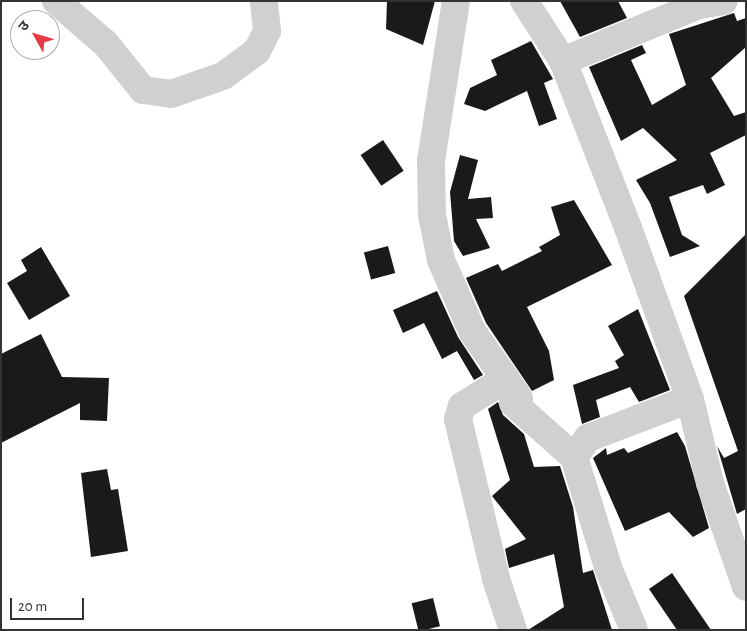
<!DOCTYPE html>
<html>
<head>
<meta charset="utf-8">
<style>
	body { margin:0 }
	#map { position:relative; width:747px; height:631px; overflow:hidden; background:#fff; font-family:"Alegreya Sans","Noto Sans Devanagari",sans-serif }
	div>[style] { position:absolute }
	.building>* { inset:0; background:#1a1a1a; transform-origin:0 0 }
	.minor>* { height:28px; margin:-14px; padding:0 14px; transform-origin:14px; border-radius:14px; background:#d0d0d0 }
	span { translate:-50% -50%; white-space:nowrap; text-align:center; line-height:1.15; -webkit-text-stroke:5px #fff; paint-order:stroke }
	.frame { position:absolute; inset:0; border:2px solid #333; pointer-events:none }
	.north { position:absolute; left:10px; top:10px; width:50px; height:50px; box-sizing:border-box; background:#fff; border:1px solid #adadad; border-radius:50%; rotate:309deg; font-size:14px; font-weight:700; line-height:20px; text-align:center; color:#333 }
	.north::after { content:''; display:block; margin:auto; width:18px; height:22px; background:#e63946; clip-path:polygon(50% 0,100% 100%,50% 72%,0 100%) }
	.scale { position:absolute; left:10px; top:598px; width:74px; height:22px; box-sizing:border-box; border:2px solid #333; border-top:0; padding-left:6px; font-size:15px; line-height:18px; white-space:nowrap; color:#333; -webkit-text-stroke:4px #fff; paint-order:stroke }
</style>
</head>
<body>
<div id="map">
	<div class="building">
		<i style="clip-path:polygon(387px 1px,435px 1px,423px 45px,386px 29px)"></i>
		<i style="clip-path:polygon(560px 1px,618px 1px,627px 18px,580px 37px)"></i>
		<i style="clip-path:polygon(734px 13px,737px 21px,746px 18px,746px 47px,711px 78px,734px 116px,746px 112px,746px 135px,710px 153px,725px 185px,707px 194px,703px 185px,669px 197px,682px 235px,700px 246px,670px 257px,650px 203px,636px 180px,677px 160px,643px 128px,621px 141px,589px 67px,642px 45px,646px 53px,631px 60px,652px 105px,686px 85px,669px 34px)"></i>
		<i style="clip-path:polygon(531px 41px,553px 79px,544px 83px,557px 119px,539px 126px,527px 91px,485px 111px,464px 104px,470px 88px,497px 75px,491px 60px)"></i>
		<i style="left:383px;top:140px;width:37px;height:27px;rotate:56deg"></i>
		<i style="clip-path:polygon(460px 155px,478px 160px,468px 199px,491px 197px,493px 218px,476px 219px,490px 248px,463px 256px,454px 241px,450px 192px)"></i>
		<i style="clip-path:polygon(574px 200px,612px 265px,527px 307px,549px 351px,554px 380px,532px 391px,486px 323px,466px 278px,498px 264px,502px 271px,542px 251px,539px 247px,560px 235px,551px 207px)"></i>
		<i style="clip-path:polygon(746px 234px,746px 509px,737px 514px,717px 446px,724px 458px,738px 451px,684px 296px)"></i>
		<i style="left:388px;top:246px;width:28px;height:25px;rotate:75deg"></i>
		<i style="clip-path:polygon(41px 247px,70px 296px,29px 320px,7px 283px,27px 271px,21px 260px)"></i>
		<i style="clip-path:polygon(437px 291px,458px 337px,483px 375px,474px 380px,457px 351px,442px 359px,424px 323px,403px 333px,393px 310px)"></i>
		<i style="clip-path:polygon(638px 309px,670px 390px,639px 402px,630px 387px,596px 400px,600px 417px,582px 424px,573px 385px,619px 368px,615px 361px,624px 355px,608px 326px)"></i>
		<i style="clip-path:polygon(41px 334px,62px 377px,109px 378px,107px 421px,80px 420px,80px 403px,1px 443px,1px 354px)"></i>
		<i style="clip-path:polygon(498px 402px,503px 415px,524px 434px,534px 467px,560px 466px,573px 507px,583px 573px,593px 570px,612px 630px,528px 630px,564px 607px,554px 554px,509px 568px,505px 549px,526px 539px,492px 496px,510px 480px,488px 409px)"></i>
		<i style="clip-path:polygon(677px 432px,685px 446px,709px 528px,693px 537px,669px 512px,625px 531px,593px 458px,606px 448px,607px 455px,624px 448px,628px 453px)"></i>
		<i style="clip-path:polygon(107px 469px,111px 490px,118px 489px,128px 551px,91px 557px,81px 473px)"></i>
		<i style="clip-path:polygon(672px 573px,711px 630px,677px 630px,649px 589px)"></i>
		<i style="left:433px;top:598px;width:29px;height:22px;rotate:76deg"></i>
	</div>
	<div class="minor">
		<i style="left:56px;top:1px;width:66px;rotate:40.7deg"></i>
		<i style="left:106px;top:44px;width:59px;rotate:51.2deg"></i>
		<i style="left:143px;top:90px;width:28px;rotate:8deg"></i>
		<i style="left:171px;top:94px;width:55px;rotate:-19.1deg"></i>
		<i style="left:223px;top:76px;width:42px;rotate:-36.3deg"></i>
		<i style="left:257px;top:51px;width:22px;rotate:-63deg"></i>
		<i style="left:267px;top:31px;width:30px;rotate:-96deg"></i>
		<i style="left:456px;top:1px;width:161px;rotate:98.9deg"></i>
		<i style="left:431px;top:160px;width:55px;rotate:89deg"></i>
		<i style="left:432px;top:215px;width:46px;rotate:78.7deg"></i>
		<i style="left:441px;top:260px;width:77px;rotate:66.4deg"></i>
		<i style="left:472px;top:331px;width:82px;rotate:55deg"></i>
		<i style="left:524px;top:1px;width:72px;rotate:57deg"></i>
		<i style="left:563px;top:61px;width:176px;rotate:68.7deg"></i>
		<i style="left:627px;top:225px;width:185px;rotate:70.1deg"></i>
		<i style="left:690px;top:399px;width:86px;rotate:76.6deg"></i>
		<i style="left:710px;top:483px;width:110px;rotate:70.9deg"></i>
		<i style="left:563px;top:61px;width:147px;rotate:-22.4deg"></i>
		<i style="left:699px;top:5px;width:25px;rotate:-9deg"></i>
		<i style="left:506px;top:379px;width:52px;rotate:148.5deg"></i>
		<i style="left:462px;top:406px;width:14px;rotate:107deg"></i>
		<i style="left:458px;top:419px;width:164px;rotate:76.6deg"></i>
		<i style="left:496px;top:579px;width:54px;rotate:71.6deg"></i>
		<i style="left:513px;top:403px;width:81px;rotate:41.5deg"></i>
		<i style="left:634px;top:630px;width:65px;rotate:-112.6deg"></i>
		<i style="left:609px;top:570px;width:118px;rotate:-107.2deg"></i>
		<i style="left:574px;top:457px;width:24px;rotate:-54deg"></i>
		<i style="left:588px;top:438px;width:109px;rotate:-20.9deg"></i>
	</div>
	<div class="frame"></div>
	<div class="north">उ</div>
	<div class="scale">20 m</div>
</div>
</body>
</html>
